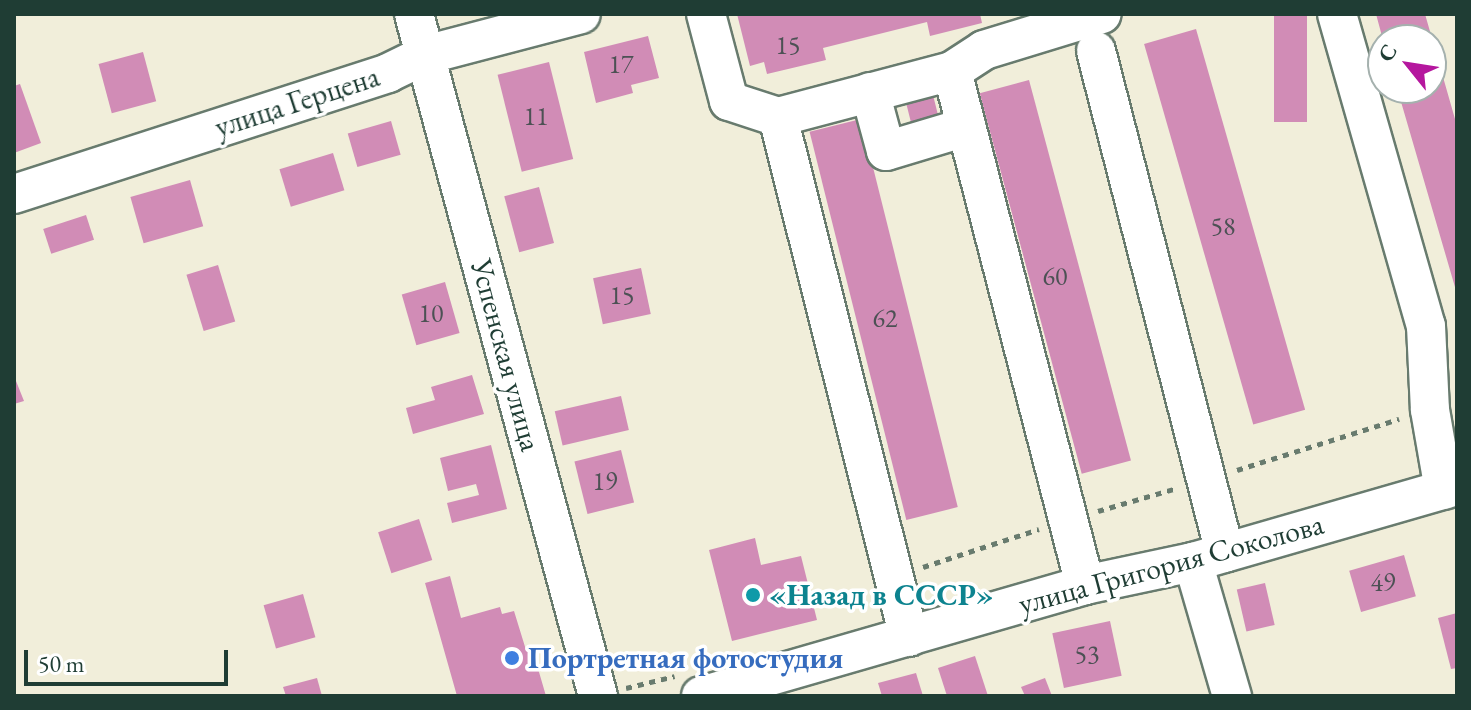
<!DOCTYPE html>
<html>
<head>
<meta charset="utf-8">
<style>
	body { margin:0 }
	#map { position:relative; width:1471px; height:710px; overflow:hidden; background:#f1eeda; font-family:"EB Garamond",serif }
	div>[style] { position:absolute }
	.building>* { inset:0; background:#d18cb6; transform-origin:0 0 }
	.path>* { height:5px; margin-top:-2.5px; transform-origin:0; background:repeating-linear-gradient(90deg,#687b6e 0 6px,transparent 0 12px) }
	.roads { filter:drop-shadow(2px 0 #687b6e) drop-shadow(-2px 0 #687b6e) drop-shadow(0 2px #687b6e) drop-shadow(0 -2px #687b6e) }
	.minor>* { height:38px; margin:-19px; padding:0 19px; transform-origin:19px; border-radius:19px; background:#fff }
	.dots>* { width:22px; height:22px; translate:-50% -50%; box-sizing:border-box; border:4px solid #fff; border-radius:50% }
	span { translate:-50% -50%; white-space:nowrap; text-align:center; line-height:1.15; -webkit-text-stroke:7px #fff; paint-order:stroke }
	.number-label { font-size:26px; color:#4c5154 }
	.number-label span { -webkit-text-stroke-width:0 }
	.street-label { font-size:30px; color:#1f3d34 }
	.culture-label { font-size:30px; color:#0d838f; font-weight:700 }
	.left { translate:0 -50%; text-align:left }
	.shop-label { font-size:30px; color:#366cbe; font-weight:700 }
	.frame { position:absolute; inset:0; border:16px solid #1f3d34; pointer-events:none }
	.north { position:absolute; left:1367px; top:24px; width:80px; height:80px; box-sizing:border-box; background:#fff; border:2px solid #a5b1ae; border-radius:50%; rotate:300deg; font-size:22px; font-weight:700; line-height:32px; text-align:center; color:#1f3d34 }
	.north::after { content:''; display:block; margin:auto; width:28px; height:36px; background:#b5179e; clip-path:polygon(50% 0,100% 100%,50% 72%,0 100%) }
	.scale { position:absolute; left:24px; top:650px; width:204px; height:36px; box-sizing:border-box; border:4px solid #1f3d34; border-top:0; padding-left:10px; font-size:24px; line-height:28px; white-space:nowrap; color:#1f3d34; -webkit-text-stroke:6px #fff; paint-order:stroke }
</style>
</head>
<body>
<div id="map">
	<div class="building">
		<i style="clip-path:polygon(737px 14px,980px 14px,982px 23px,930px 36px,927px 22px,823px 48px,826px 60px,767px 74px,764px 62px,750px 66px)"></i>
		<i style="left:1274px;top:14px;width:33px;height:108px"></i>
		<i style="clip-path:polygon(1376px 14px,1425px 14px,1457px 126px,1457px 294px,1397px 88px,1431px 88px,1431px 40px,1383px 40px)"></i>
		<i style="left:1196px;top:29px;width:396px;height:54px;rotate:74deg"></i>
		<i style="clip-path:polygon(648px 36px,659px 78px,631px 85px,633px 93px,596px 103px,584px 52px)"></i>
		<i style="left:143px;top:52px;width:51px;height:46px;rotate:75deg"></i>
		<i style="left:549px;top:62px;width:100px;height:53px;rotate:76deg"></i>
		<i style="left:1029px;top:80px;width:394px;height:51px;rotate:75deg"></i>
		<i style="clip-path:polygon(20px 84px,41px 143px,14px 153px,14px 86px)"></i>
		<i style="left:932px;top:91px;width:38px;height:28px;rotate:76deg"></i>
		<i style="left:861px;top:119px;width:400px;height:53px;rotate:76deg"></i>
		<i style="left:391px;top:121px;width:35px;height:45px;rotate:74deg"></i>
		<i style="left:333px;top:153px;width:39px;height:56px;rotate:73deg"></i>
		<i style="left:190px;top:180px;width:48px;height:62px;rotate:74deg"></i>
		<i style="left:539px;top:187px;width:58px;height:36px;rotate:75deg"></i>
		<i style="left:86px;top:215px;width:26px;height:45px;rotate:72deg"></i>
		<i style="left:218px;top:265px;width:59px;height:33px;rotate:73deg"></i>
		<i style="left:641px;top:268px;width:47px;height:49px;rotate:78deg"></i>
		<i style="left:445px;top:282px;width:53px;height:45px;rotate:74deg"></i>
		<i style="clip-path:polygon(472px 375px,484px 414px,413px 434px,406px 408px,435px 400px,431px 387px)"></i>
		<i style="clip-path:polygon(14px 376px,24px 401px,14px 404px)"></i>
		<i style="left:621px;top:396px;width:35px;height:68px;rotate:77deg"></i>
		<i style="clip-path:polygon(491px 445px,507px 509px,452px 523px,447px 503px,479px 495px,476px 484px,448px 491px,440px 458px)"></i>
		<i style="left:621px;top:450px;width:54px;height:48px;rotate:76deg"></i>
		<i style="left:419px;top:519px;width:43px;height:43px;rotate:72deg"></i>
		<i style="clip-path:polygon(755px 538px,761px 565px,801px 556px,817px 620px,732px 641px,709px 550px)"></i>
		<i style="left:1404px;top:555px;width:43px;height:57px;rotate:74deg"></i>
		<i style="clip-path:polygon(450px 576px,461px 618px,500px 607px,502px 614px,514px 611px,526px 650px,532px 648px,546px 696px,457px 696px,425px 583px)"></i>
		<i style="left:1265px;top:583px;width:43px;height:29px;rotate:77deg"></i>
		<i style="left:303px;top:594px;width:45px;height:41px;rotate:74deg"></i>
		<i style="clip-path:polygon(1457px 613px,1457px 668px,1451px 669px,1438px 618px)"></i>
		<i style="left:1110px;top:621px;width:56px;height:59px;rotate:78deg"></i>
		<i style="clip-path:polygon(975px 656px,988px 696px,947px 696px,938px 668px)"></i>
		<i style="clip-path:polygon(916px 673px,923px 696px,882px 696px,878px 683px)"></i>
		<i style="clip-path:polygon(317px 678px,322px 696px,286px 696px,283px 687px)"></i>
		<i style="clip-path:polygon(1045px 678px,1052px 696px,1025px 696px,1021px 687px)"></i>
	</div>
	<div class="path">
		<i style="left:1237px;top:470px;width:170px;rotate:-17.5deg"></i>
		<i style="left:1098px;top:511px;width:82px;rotate:-16.2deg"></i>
		<i style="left:923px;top:567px;width:122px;rotate:-18.1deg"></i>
		<i style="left:626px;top:688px;width:50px;rotate:-13.8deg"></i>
	</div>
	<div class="roads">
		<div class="minor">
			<i style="left:414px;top:14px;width:706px;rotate:74.9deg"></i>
			<i style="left:706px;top:14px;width:90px;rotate:75.2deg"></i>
			<i style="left:729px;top:101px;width:52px;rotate:18.1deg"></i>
			<i style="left:1337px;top:14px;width:324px;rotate:74.1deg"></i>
			<i style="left:1426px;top:326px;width:84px;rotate:87.3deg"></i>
			<i style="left:1430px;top:410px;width:81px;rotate:80.1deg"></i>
			<i style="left:1096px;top:51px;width:518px;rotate:75.59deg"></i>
			<i style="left:952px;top:71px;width:38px;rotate:-33deg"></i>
			<i style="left:984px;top:50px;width:123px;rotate:-17deg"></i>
			<i style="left:870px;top:92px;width:61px;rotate:74.8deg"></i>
			<i style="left:886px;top:151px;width:84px;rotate:-16.7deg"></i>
			<i style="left:14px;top:194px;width:393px;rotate:-17.9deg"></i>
			<i style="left:388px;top:73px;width:41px;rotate:-25.9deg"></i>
			<i style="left:425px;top:55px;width:161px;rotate:-14.7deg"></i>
			<i style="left:1193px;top:562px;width:140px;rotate:73.8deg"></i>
			<i style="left:909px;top:637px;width:536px;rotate:-104.14deg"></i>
			<i style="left:778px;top:117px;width:180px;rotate:-14.8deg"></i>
			<i style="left:952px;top:71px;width:531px;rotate:75.49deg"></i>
			<i style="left:701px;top:696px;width:400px;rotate:-16.1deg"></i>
			<i style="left:1085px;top:585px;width:110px;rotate:-12deg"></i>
			<i style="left:1193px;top:562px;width:275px;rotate:-16.1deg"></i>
		</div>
	</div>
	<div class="dots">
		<i style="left:753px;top:595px;background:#0f9aa8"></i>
		<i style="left:512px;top:658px;background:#3f7fe0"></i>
	</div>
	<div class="number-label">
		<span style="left:788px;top:46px">15</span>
		<span style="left:621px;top:65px">17</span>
		<span style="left:536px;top:117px">11</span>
		<span style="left:1223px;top:227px">58</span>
		<span style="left:1055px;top:277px">60</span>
		<span style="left:622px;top:296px">15</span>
		<span style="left:431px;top:314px">10</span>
		<span style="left:885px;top:319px">62</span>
		<span style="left:605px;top:482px">19</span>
		<span style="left:1383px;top:583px">49</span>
		<span style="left:1087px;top:655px">53</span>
	</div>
	<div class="street-label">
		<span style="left:297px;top:102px;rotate:-18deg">улица Герцена</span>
		<span style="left:506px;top:355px;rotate:75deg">Успенская улица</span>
		<span style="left:1171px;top:564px;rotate:-15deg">улица Григория Соколова</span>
	</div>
	<div class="culture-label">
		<span class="left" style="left:769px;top:595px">«Назад в СССР»</span>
	</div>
	<div class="shop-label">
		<span class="left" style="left:528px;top:658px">Портретная фотостудия</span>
	</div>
	<div class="frame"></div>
	<div class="north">С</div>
	<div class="scale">50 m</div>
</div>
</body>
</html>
